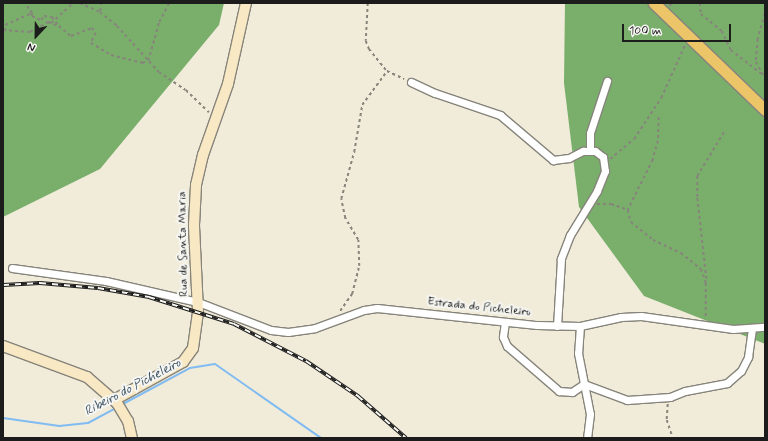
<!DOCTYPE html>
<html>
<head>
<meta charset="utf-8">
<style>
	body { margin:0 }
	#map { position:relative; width:768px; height:441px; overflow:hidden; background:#f1ecda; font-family:Mynerve,sans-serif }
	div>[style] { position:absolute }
	.forest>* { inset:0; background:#79ae6b }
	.stream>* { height:2px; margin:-1px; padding:0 1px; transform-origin:1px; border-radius:1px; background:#80bbf2 }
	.path>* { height:1.5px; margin-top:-0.75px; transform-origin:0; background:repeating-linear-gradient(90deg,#86847b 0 3px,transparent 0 6px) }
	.roads { filter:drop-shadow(1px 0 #86847b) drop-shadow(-1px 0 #86847b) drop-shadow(0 1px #86847b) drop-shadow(0 -1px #86847b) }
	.street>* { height:7px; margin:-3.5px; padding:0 3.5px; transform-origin:3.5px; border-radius:3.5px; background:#fff }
	.secondary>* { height:10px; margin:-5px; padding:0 5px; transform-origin:5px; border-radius:5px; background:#f8e8c3 }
	.primary>* { height:11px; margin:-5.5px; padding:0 5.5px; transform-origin:5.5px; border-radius:5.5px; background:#edc569 }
	.rail>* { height:3.5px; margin-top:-1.75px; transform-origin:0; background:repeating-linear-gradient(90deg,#f6f6f2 0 6px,#1c1c1c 0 12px); box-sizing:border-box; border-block:1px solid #1c1c1c }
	span { translate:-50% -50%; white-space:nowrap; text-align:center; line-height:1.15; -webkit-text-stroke:4px #f6f6f2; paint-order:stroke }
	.street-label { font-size:12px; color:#1c1c1c }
	.water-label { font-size:13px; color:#3f5467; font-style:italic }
	.frame { position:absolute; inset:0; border:4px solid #1c1c1c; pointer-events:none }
	.north { position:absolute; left:16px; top:16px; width:40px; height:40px; -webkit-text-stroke:3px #f6f6f2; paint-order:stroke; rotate:202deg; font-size:11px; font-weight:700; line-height:16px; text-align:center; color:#1c1c1c }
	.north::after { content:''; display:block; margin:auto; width:14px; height:18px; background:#1c1c1c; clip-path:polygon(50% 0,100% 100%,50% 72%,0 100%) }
	.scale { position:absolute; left:622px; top:24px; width:109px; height:18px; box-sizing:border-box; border:2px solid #1c1c1c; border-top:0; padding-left:5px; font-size:12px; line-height:14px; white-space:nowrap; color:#1c1c1c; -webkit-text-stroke:3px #f6f6f2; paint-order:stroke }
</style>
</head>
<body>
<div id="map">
	<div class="forest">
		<i style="clip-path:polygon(3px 3px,224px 3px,219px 25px,100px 169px,3px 217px)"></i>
		<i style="clip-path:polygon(565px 3px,765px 3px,765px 344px,644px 296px,579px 207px,564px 83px)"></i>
	</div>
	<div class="stream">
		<i style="left:121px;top:405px;width:78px;rotate:-28.2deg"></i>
		<i style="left:190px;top:368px;width:25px;rotate:-9deg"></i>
		<i style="left:215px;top:364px;width:129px;rotate:34.9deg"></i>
		<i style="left:3px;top:418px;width:57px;rotate:8.1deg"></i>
		<i style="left:59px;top:426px;width:29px;rotate:-6deg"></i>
		<i style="left:88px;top:423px;width:32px;rotate:-28deg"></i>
	</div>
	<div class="path">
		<i style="left:80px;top:3px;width:22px;rotate:24deg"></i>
		<i style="left:100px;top:12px;width:22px;rotate:39deg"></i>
		<i style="left:117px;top:26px;width:62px;rotate:47.6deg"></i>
		<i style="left:159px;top:72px;width:32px;rotate:34deg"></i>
		<i style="left:186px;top:90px;width:32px;rotate:44deg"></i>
		<i style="left:368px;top:3px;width:38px;rotate:93deg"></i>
		<i style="left:366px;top:41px;width:9px;rotate:69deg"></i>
		<i style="left:369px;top:49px;width:28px;rotate:51deg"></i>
		<i style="left:387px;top:71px;width:19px;rotate:25deg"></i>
		<i style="left:687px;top:3px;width:8px"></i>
		<i style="left:700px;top:3px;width:11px;rotate:85deg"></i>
		<i style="left:701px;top:14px;width:27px;rotate:39deg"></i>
		<i style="left:722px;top:31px;width:21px;rotate:65deg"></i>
		<i style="left:731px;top:50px;width:39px;rotate:38deg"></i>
		<i style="left:669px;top:6px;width:4px;rotate:-45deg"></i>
		<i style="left:100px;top:11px;width:8px;rotate:-83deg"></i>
		<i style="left:32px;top:13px;width:3px;rotate:90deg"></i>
		<i style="left:32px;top:16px;width:10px;rotate:24deg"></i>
		<i style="left:41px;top:20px;width:5px;rotate:-53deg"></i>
		<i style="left:44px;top:16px;width:8px;rotate:7deg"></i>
		<i style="left:52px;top:17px;width:11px;rotate:52deg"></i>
		<i style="left:765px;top:14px;width:26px;rotate:106deg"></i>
		<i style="left:758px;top:39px;width:23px;rotate:95deg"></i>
		<i style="left:756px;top:62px;width:18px;rotate:61deg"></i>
		<i style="left:51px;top:23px;width:30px;rotate:-42deg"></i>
		<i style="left:3px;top:30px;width:27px;rotate:4deg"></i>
		<i style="left:30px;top:32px;width:21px;rotate:-29deg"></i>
		<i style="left:48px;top:22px;width:12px;rotate:20deg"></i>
		<i style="left:59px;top:26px;width:16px;rotate:40deg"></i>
		<i style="left:71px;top:36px;width:22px;rotate:-21deg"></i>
		<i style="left:92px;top:28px;width:6px;rotate:51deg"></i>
		<i style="left:96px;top:33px;width:11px;rotate:117deg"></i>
		<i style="left:91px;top:43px;width:23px;rotate:31deg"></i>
		<i style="left:111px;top:55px;width:32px;rotate:14deg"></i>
		<i style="left:142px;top:63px;width:6px;rotate:-18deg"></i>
		<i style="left:148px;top:61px;width:41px;rotate:-74.2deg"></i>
		<i style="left:159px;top:22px;width:21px;rotate:-62deg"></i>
		<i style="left:5px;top:31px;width:6px;rotate:-90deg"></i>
		<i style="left:5px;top:25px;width:30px;rotate:-24deg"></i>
		<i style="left:32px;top:13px;width:6px;rotate:-135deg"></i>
		<i style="left:28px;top:9px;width:6px;rotate:-99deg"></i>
		<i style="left:659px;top:117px;width:24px;rotate:92deg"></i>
		<i style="left:658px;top:141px;width:20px;rotate:105deg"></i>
		<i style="left:653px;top:160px;width:56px;rotate:116.6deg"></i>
		<i style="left:628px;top:210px;width:12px;rotate:76deg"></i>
		<i style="left:631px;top:222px;width:28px;rotate:39deg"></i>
		<i style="left:653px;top:240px;width:31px;rotate:25deg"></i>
		<i style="left:681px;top:253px;width:26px;rotate:39deg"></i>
		<i style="left:701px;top:269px;width:15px;rotate:70deg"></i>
		<i style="left:706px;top:283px;width:35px;rotate:90deg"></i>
		<i style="left:610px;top:159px;width:31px;rotate:-40deg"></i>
		<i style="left:634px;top:139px;width:49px;rotate:-56.6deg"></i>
		<i style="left:661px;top:98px;width:58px;rotate:-65.6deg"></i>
		<i style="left:597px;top:204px;width:14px"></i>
		<i style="left:611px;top:204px;width:18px;rotate:19deg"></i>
		<i style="left:706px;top:279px;width:82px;rotate:-96.3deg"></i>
		<i style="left:697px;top:197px;width:21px;rotate:-90deg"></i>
		<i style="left:697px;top:176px;width:52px;rotate:-58.5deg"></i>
		<i style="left:340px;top:311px;width:21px;rotate:-55deg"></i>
		<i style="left:352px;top:294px;width:29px;rotate:-76deg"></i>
		<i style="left:359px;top:266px;width:26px;rotate:-92deg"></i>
		<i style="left:358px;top:240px;width:26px;rotate:-121deg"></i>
		<i style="left:345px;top:218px;width:19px;rotate:-102deg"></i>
		<i style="left:341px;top:199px;width:49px;rotate:-74.5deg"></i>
		<i style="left:354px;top:152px;width:48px;rotate:-80.3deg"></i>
		<i style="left:362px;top:105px;width:42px;rotate:-53.7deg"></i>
		<i style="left:668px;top:404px;width:16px;rotate:94deg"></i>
		<i style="left:667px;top:420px;width:19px;rotate:72deg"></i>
	</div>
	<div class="roads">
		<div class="street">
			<i style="left:411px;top:82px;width:26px;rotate:25deg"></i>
			<i style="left:435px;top:93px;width:69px;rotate:18.7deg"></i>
			<i style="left:500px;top:115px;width:70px;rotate:40.3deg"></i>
			<i style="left:553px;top:160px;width:16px;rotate:-7deg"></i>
			<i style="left:569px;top:158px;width:16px;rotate:-27deg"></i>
			<i style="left:583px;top:151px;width:12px"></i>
			<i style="left:595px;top:151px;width:10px;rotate:37deg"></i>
			<i style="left:603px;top:157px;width:14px;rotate:82deg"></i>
			<i style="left:605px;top:171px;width:22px;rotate:112deg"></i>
			<i style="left:597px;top:191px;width:52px;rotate:121.5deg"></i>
			<i style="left:570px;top:235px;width:26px;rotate:111deg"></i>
			<i style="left:561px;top:259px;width:67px;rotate:93.4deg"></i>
			<i style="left:590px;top:151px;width:18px;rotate:-90deg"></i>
			<i style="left:590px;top:133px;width:55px;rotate:-71.9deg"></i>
			<i style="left:12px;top:268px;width:95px;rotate:7.9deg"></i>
			<i style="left:106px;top:281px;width:94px;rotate:12.9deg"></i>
			<i style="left:198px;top:302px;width:78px;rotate:21deg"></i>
			<i style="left:271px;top:330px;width:17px;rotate:7deg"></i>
			<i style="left:288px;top:332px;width:27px;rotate:-8deg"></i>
			<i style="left:315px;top:328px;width:52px;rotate:-20.2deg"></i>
			<i style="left:364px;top:310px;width:13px;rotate:-9deg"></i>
			<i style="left:377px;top:308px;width:161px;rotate:6.1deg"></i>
			<i style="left:537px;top:325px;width:43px;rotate:1.3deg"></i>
			<i style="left:580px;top:326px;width:42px;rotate:-12.4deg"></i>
			<i style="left:621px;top:317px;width:20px;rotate:-3deg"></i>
			<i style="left:641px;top:316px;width:93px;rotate:8deg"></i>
			<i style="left:733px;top:329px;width:32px;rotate:-4deg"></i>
			<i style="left:505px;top:322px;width:15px;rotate:98deg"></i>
			<i style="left:503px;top:337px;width:10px;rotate:66deg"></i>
			<i style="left:507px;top:346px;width:69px;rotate:40.9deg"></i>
			<i style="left:559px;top:391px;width:13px;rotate:4deg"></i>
			<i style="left:572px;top:392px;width:14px;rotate:-34deg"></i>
			<i style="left:584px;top:384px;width:46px;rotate:20.4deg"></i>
			<i style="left:627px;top:400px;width:43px;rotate:-4deg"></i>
			<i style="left:670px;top:397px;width:16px;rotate:-22deg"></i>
			<i style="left:685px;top:391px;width:43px;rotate:-10.8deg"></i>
			<i style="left:727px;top:383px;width:18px;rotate:-41deg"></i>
			<i style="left:741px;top:371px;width:16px;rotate:-63deg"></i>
			<i style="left:748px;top:357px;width:29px;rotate:-82deg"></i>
			<i style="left:580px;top:326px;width:27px;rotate:94deg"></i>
			<i style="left:578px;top:353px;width:62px;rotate:78.9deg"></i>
			<i style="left:590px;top:414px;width:24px;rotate:97deg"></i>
		</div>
		<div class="secondary">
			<i style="left:3px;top:346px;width:90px;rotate:20.3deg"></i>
			<i style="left:87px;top:377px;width:40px;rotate:41deg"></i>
			<i style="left:117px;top:403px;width:21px;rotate:59deg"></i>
			<i style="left:128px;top:421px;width:17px;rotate:77deg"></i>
			<i style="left:114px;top:400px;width:79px;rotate:-28.8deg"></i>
			<i style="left:183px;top:362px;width:17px;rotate:-54deg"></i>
			<i style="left:193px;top:348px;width:37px;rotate:-82deg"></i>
			<i style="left:198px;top:311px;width:86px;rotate:-92.7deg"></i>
			<i style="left:194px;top:225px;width:40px;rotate:-87.1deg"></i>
			<i style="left:196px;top:185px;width:31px;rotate:-77deg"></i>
			<i style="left:203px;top:155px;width:75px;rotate:-70.6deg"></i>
			<i style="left:228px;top:84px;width:83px;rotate:-77.5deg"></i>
		</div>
		<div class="primary">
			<i style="left:654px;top:3px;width:154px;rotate:43.9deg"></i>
		</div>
	</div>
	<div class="rail">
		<i style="left:3px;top:285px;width:37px;rotate:-3deg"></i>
		<i style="left:40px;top:283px;width:58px;rotate:4.9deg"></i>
		<i style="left:98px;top:288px;width:52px;rotate:10deg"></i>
		<i style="left:149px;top:297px;width:89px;rotate:17.6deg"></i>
		<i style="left:234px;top:324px;width:81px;rotate:27.2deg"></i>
		<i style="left:306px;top:361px;width:63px;rotate:33.9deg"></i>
		<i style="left:358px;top:396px;width:64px;rotate:41.2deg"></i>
	</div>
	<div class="street-label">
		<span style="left:184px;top:244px;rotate:-91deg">Rua de Santa Maria</span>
		<span style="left:479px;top:308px;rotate:6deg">Estrada do Picheleiro</span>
	</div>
	<div class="water-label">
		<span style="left:133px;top:388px;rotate:-28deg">Ribeiro do Picheleiro</span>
	</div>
	<div class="frame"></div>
	<div class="north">N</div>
	<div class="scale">100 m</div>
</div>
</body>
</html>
